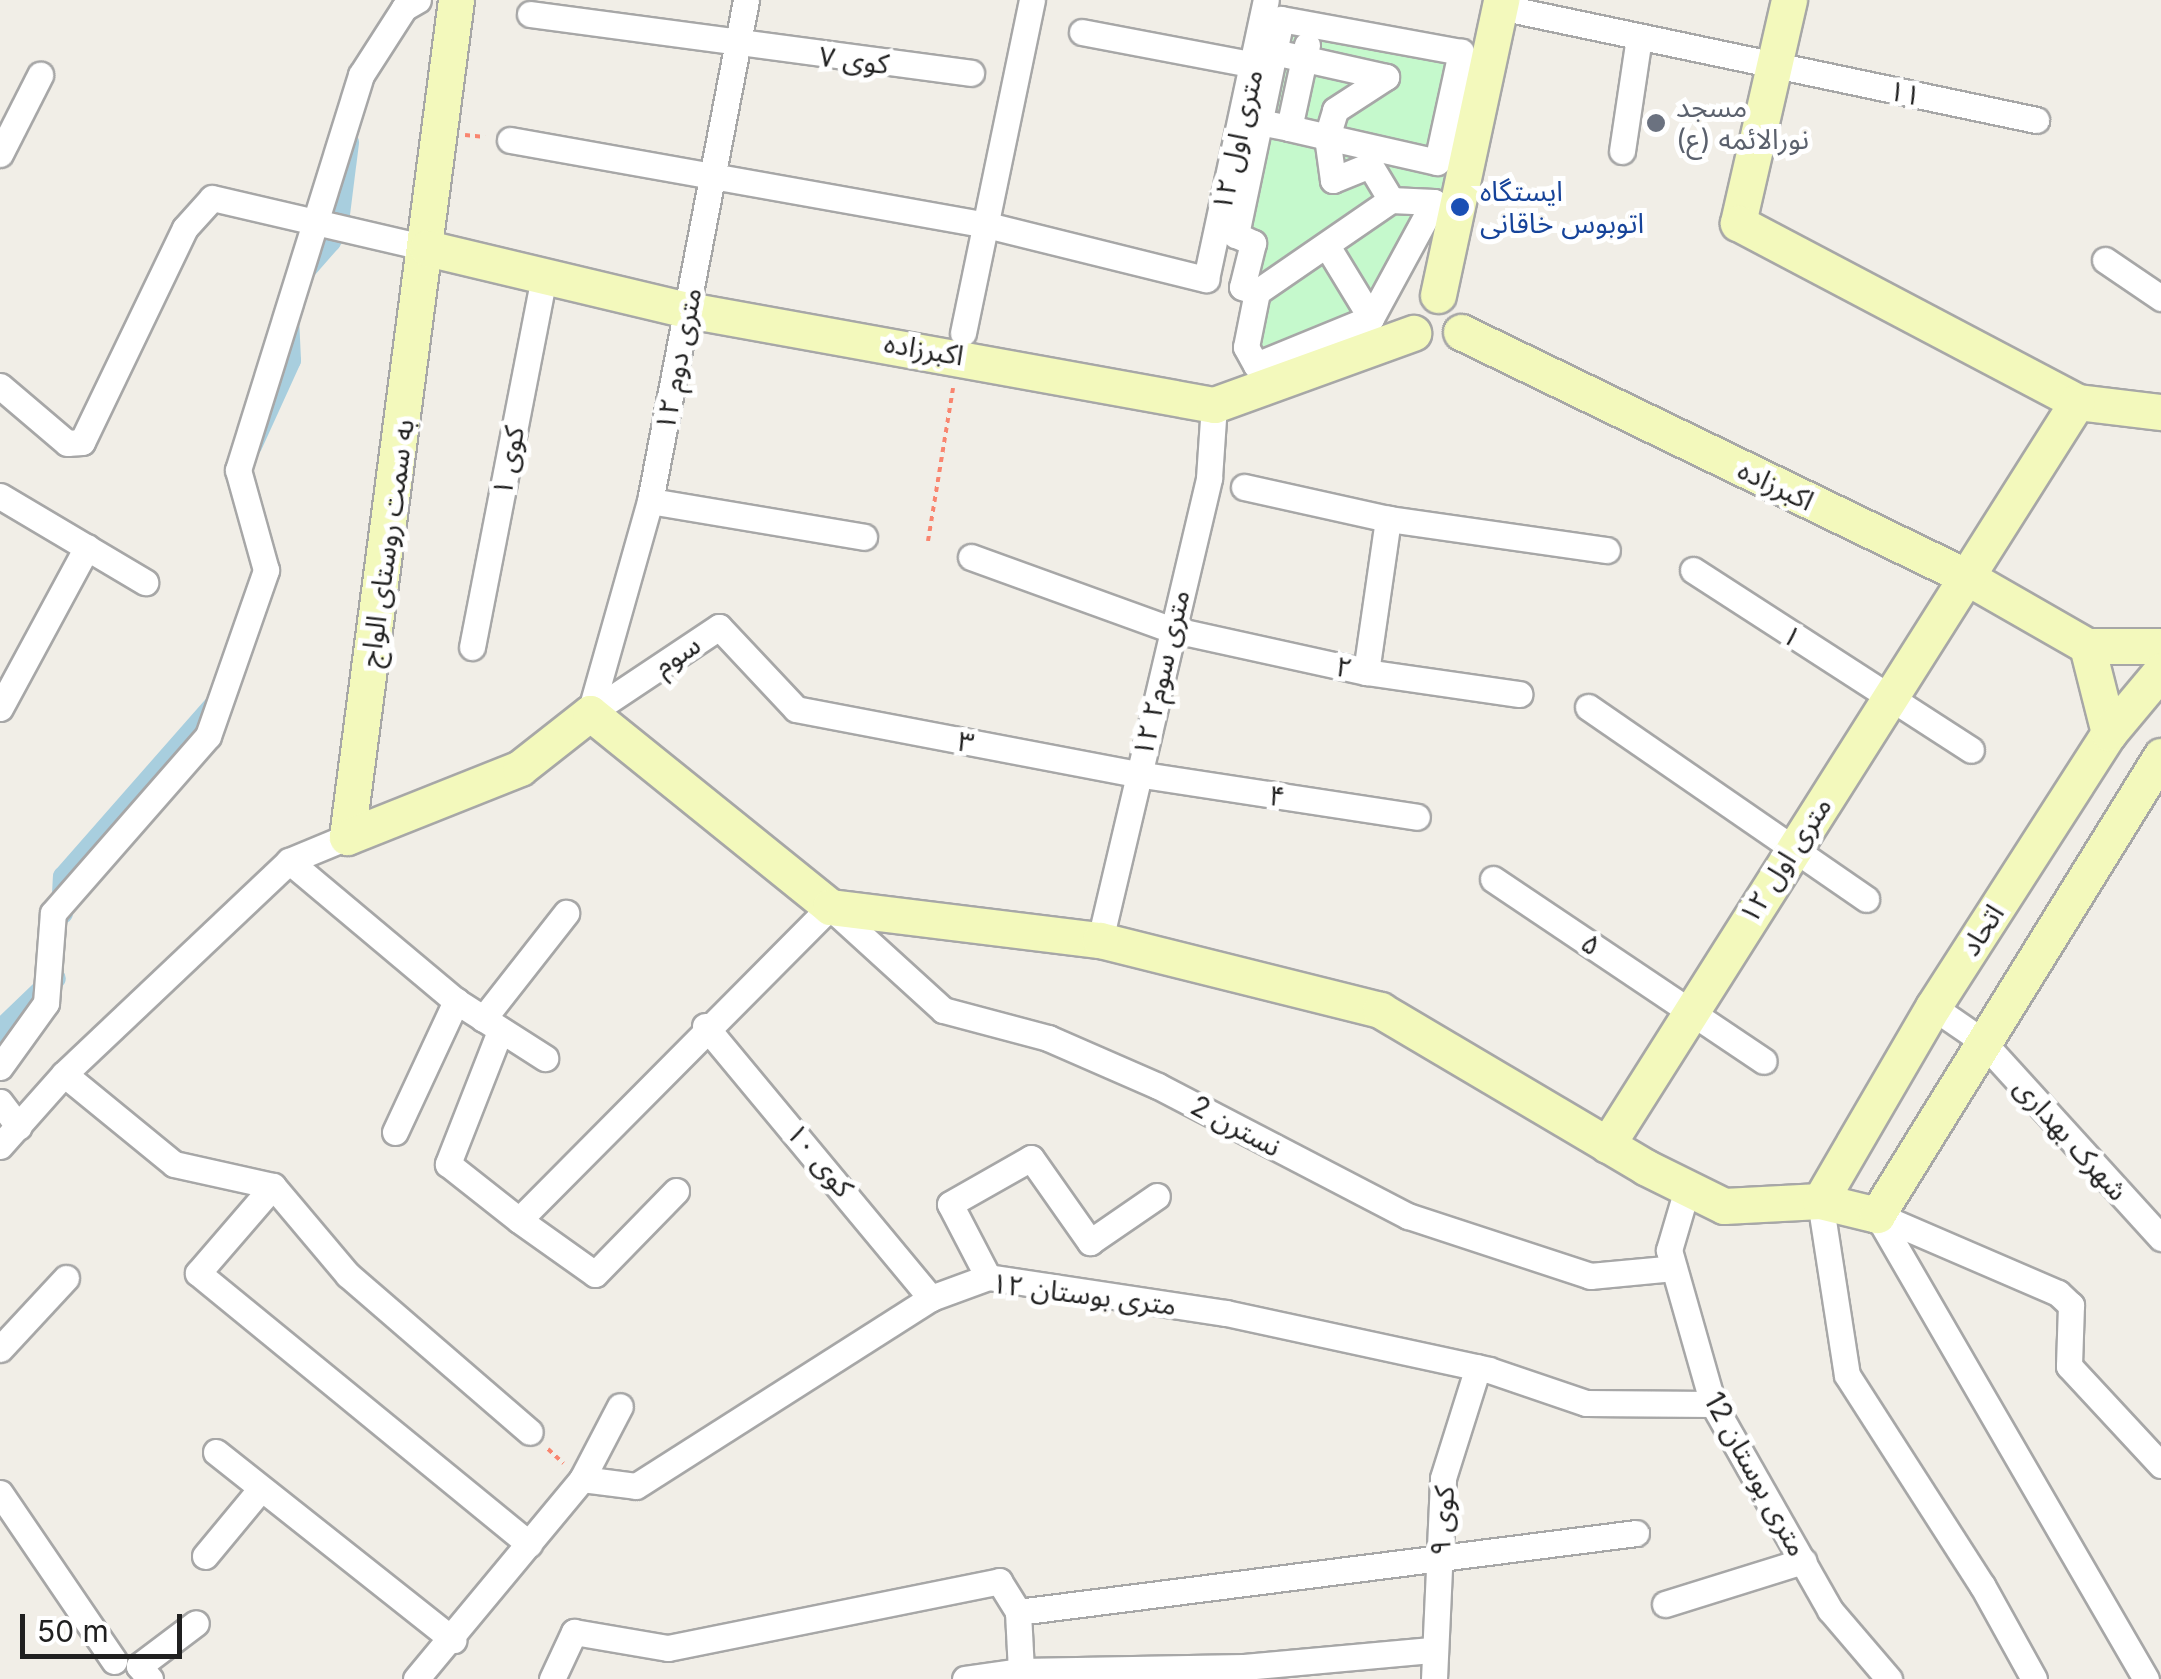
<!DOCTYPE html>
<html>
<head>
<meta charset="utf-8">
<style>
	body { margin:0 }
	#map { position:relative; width:2161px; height:1679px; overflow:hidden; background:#f1eee7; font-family:Inter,"Noto Sans Arabic",sans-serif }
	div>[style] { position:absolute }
	.park>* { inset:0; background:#c5f9cc }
	.canal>* { height:22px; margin:-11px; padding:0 11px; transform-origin:11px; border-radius:11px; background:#a8cede }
	.path>* { height:4px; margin-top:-2px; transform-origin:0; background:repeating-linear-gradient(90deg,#f9856f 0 5px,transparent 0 10px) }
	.roads { filter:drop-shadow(2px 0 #a7a7a7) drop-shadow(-2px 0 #a7a7a7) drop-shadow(0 2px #a7a7a7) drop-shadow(0 -2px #a7a7a7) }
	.street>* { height:25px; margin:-12.5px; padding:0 12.5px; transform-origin:12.5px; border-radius:12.5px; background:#fff }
	.secondary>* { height:35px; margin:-17.5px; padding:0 17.5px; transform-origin:17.5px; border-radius:17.5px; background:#f3f9bc }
	.dots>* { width:28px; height:28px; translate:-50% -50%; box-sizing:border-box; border:5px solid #fff; border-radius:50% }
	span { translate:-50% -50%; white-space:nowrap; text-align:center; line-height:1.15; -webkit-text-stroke:10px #fff; paint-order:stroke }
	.street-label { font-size:28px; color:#202020 }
	.worship-label { font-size:28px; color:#5b616d }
	.left { translate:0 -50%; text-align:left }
	.transit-label { font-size:28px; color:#164399 }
	.scale { position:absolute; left:20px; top:1614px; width:162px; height:45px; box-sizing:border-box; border:5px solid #202020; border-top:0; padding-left:12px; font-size:30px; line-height:35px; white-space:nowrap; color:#202020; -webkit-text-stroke:8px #fff; paint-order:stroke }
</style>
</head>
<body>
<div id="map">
	<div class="park">
		<i style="clip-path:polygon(1275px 12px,1470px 48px,1442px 206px,1375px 326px,1253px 374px,1249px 297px,1235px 290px)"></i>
	</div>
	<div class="canal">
		<i style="left:302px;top:273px;width:43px;rotate:-48.8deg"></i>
		<i style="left:330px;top:241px;width:28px;rotate:-72deg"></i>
		<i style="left:339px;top:214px;width:72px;rotate:-82.8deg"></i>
		<i style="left:251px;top:446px;width:94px;rotate:-65.6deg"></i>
		<i style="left:290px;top:360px;width:42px;rotate:-92.7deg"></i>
		<i style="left:62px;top:913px;width:36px;rotate:-87deg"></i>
		<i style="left:64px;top:877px;width:232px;rotate:-48.7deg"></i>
		<i style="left:0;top:1031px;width:76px;rotate:-43.9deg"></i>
	</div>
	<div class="path">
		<i style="left:465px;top:135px;width:20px;rotate:6deg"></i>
		<i style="left:928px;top:541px;width:155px;rotate:-80.7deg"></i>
		<i style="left:548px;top:1449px;width:21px;rotate:43deg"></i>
	</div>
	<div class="roads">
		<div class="street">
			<i style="left:1500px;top:7px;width:548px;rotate:11.9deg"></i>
			<i style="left:530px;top:14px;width:445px;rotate:7.6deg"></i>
			<i style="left:1082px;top:32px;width:176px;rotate:10.8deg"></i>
			<i style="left:1264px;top:123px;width:25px;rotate:11deg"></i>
			<i style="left:1289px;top:128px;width:39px;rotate:13deg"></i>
			<i style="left:1327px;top:137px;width:113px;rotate:12.8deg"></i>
			<i style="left:1437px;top:162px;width:113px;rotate:-77.7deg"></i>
			<i style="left:1461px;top:52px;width:183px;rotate:-169.6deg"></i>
			<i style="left:1281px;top:19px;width:221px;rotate:101.8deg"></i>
			<i style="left:1236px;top:235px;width:19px;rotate:25deg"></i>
			<i style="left:1253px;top:243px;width:45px;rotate:104deg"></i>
			<i style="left:1242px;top:287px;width:16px;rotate:18deg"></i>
			<i style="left:1257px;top:292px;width:163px;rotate:-34.5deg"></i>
			<i style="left:1391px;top:200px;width:41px;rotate:-121deg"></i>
			<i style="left:1370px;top:165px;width:40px;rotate:158deg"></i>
			<i style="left:1333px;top:180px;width:43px;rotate:-97.9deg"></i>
			<i style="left:1327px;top:137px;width:28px;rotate:-73deg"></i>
			<i style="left:1335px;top:110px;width:61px;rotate:-32.9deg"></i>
			<i style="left:1386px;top:77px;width:110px;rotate:-167.4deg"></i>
			<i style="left:1289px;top:128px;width:85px;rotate:-77.8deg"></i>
			<i style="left:510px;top:140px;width:485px;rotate:10.1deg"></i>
			<i style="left:987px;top:225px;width:226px;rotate:13.9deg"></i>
			<i style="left:1206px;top:279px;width:285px;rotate:-77.9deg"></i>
			<i style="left:1622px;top:151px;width:115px;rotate:-81.5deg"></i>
			<i style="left:0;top:154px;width:89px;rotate:-63.1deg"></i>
			<i style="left:2105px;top:260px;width:68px;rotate:34.2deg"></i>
			<i style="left:1257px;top:292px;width:56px;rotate:101.3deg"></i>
			<i style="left:1246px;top:347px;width:21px;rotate:61deg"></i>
			<i style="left:1256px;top:365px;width:124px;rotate:-22.2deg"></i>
			<i style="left:1371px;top:318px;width:84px;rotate:-121.4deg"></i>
			<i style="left:1371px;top:318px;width:132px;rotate:-61.5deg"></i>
			<i style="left:1434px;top:202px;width:43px;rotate:-177.3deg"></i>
			<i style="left:963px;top:333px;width:340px;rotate:-78.3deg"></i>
			<i style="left:0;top:386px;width:88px;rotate:40.4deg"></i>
			<i style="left:67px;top:443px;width:15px;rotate:-4deg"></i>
			<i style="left:82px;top:442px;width:237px;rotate:-64.3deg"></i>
			<i style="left:185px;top:228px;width:40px;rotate:-48deg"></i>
			<i style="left:212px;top:198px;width:221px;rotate:13.1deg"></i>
			<i style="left:1244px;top:487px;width:148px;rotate:12.5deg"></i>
			<i style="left:1388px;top:519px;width:221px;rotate:8.1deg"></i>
			<i style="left:0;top:496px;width:169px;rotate:30.7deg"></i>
			<i style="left:650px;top:501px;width:217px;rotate:9.5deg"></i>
			<i style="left:971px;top:557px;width:212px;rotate:19.9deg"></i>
			<i style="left:1170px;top:629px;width:201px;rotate:12.4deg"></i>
			<i style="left:1366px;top:672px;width:155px;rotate:8.2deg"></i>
			<i style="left:1693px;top:570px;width:331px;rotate:32.9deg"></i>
			<i style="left:472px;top:647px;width:379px;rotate:-79deg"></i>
			<i style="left:1366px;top:672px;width:155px;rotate:-81.8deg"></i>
			<i style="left:1588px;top:707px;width:338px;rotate:34.6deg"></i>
			<i style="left:0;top:708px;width:183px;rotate:-61.6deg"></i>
			<i style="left:590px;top:713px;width:155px;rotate:-33.7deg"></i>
			<i style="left:719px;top:627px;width:112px;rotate:46.8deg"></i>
			<i style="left:796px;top:709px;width:347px;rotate:10.8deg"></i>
			<i style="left:1137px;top:774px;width:283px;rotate:8.7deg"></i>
			<i style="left:590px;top:713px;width:220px;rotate:-74.2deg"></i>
			<i style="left:650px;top:501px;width:510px;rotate:-79.15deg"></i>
			<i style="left:289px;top:861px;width:218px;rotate:40deg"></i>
			<i style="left:456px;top:1001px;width:106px;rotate:32.6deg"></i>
			<i style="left:1493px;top:879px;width:326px;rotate:33.9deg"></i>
			<i style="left:1100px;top:940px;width:475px;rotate:-76.7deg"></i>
			<i style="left:1209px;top:478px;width:73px;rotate:-86.1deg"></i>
			<i style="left:1933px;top:1007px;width:58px;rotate:34.5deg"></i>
			<i style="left:1981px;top:1040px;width:268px;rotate:47.7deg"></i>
			<i style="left:483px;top:1019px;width:135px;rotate:-51.9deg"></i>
			<i style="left:705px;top:1026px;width:354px;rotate:50.3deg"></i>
			<i style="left:500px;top:1031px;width:143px;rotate:111.4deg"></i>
			<i style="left:448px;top:1164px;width:90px;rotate:38.3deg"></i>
			<i style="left:519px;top:1220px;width:441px;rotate:-45.2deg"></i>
			<i style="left:830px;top:907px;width:153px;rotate:42.3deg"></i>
			<i style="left:943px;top:1010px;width:109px;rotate:14.9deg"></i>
			<i style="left:1048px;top:1038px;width:120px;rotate:23.6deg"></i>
			<i style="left:1158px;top:1086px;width:282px;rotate:27.5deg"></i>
			<i style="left:1408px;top:1216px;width:192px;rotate:18.2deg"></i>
			<i style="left:1590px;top:1276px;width:84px;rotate:-5.4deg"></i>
			<i style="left:0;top:1067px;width:79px;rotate:-54.3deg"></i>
			<i style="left:46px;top:1003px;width:90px;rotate:-85.6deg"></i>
			<i style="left:53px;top:913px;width:235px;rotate:-48.8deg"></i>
			<i style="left:208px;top:736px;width:176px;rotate:-70.7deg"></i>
			<i style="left:266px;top:570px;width:104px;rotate:-105.6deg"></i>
			<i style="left:238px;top:470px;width:414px;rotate:-72.7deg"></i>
			<i style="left:361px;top:75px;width:80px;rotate:-57.3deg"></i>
			<i style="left:404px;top:8px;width:16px;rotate:-30deg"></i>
			<i style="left:64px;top:1074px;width:142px;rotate:39.3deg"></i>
			<i style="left:174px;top:1164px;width:101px;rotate:12.5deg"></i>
			<i style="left:273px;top:1186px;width:115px;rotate:130.8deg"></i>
			<i style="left:198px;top:1273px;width:428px;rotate:39.3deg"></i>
			<i style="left:0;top:1102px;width:31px;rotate:53deg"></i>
			<i style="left:395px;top:1132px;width:145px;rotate:-65deg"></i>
			<i style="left:0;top:1146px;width:96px;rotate:-48.4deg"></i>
			<i style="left:64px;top:1074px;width:310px;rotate:-43.4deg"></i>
			<i style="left:289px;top:861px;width:63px;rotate:-22.5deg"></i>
			<i style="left:273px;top:1186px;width:116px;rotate:49.9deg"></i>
			<i style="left:348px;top:1275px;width:240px;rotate:40.8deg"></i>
			<i style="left:1687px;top:1189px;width:64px;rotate:106.4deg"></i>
			<i style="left:1669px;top:1250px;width:160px;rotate:74.1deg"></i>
			<i style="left:1713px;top:1404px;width:237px;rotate:60.4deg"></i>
			<i style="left:1830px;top:1610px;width:91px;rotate:49.5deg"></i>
			<i style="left:1820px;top:1201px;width:176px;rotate:81.2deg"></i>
			<i style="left:1847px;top:1375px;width:250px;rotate:57.3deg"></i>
			<i style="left:1982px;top:1585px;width:107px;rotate:61deg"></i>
			<i style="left:1877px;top:1215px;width:536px;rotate:59.9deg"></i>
			<i style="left:1877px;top:1215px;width:197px;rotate:23.3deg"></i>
			<i style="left:2058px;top:1293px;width:18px;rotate:43deg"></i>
			<i style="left:2071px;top:1305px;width:61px;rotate:91.9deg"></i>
			<i style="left:2069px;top:1366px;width:135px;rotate:47.1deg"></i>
			<i style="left:519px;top:1220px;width:93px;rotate:35.4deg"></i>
			<i style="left:595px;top:1274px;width:116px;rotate:-45.7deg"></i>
			<i style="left:988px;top:1277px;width:82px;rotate:-117.5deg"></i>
			<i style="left:950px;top:1204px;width:93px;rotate:-29.6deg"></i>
			<i style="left:1031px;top:1158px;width:103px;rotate:54.9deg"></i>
			<i style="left:1090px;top:1242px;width:81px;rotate:-34.5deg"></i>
			<i style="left:0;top:1349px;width:97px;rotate:-47.1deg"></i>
			<i style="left:216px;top:1452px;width:303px;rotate:38.4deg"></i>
			<i style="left:582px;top:1479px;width:82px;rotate:-62.5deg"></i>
			<i style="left:0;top:1493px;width:203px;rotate:55.8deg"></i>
			<i style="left:205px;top:1556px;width:85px;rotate:-50.3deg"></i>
			<i style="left:1665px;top:1604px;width:145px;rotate:-17.3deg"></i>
			<i style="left:1018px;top:1612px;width:59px;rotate:87.1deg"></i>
			<i style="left:150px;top:1679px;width:17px;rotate:-130deg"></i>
			<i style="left:139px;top:1666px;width:71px;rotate:-37deg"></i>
			<i style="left:416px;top:1679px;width:260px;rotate:-50.3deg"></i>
			<i style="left:582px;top:1479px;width:54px;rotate:7.4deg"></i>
			<i style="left:636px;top:1486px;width:350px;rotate:-32.5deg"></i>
			<i style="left:931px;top:1298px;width:61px;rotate:-20.2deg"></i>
			<i style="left:988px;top:1277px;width:241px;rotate:8.6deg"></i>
			<i style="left:1226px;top:1313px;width:269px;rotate:12.2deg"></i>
			<i style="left:1489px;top:1370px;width:102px;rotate:18.8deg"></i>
			<i style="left:1586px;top:1403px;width:127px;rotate:0.5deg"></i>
			<i style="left:552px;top:1679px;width:52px;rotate:-64.9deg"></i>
			<i style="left:574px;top:1632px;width:95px;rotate:9.7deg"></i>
			<i style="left:668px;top:1648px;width:338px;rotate:-11.4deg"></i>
			<i style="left:999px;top:1581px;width:36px;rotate:58deg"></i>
			<i style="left:1018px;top:1612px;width:623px;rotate:-7.28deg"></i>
			<i style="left:965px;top:1679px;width:57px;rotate:-8.1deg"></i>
			<i style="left:1021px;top:1671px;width:223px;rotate:-1deg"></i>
			<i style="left:1244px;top:1667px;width:188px;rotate:-5.2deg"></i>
			<i style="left:1434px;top:1679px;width:201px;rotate:-87.4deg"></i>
			<i style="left:1443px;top:1478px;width:116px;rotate:-72.5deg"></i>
		</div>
		<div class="secondary">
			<i style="left:456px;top:0;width:844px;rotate:97.42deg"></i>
			<i style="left:347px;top:837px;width:186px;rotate:-21.7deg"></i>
			<i style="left:520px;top:768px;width:89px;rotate:-38.2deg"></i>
			<i style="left:590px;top:713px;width:309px;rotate:38.9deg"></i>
			<i style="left:830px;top:907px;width:272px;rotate:7deg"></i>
			<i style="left:1100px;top:940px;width:289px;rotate:14deg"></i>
			<i style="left:1380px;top:1010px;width:308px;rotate:30.6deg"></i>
			<i style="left:1645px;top:1167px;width:88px;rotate:26.3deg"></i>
			<i style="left:1724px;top:1206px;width:96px;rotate:-3deg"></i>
			<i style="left:1820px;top:1201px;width:59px;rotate:13.8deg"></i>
			<i style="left:1877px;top:1215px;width:540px;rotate:-58.25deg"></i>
			<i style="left:1789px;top:0;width:229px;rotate:102.9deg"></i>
			<i style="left:1738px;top:223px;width:383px;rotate:27.8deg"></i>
			<i style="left:2077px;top:402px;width:85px;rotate:6.8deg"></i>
			<i style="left:427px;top:248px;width:268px;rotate:13.4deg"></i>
			<i style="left:688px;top:310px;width:535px;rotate:10.24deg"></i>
			<i style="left:1214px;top:405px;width:212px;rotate:-19.9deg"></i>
			<i style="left:1438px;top:295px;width:302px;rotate:-77.9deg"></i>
			<i style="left:1461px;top:332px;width:560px;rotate:25.83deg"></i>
			<i style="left:1965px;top:576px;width:141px;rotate:29.8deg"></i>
			<i style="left:2087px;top:646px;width:90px;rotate:75.8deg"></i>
			<i style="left:2087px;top:646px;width:74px"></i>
			<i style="left:1607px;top:1145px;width:879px;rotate:-57.68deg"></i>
			<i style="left:1820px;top:1201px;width:225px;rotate:-59.8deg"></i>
			<i style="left:1933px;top:1007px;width:326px;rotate:-57.3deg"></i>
			<i style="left:2109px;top:733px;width:81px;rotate:-50deg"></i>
		</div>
	</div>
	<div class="dots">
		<i style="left:1656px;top:123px;background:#6b7280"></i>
		<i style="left:1460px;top:207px;background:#1a4fb4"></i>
	</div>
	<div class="street-label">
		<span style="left:854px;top:60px;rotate:7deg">کوی ۷</span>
		<span style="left:1905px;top:93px;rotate:12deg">۱۱</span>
		<span style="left:1237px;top:140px;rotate:-77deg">۱۲ متری اول</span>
		<span style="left:924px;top:349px;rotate:10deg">اکبرزاده</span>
		<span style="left:678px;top:359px;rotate:-79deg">۱۲ متری دوم</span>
		<span style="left:508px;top:461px;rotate:-79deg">کوی ۱</span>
		<span style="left:1776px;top:485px;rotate:26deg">اکبرزاده</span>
		<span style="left:387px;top:543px;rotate:-82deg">به سمت روستای الواج</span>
		<span style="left:1792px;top:636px;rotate:34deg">۱</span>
		<span style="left:677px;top:655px;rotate:-34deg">سوم</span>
		<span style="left:1344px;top:667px;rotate:12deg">۲</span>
		<span style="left:1161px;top:673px;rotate:-77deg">۱۲ متری سوم۲</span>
		<span style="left:966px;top:742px;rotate:11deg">۳</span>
		<span style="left:1277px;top:796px;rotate:9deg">۴</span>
		<span style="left:1785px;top:860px;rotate:-57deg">۱۲ متری اول</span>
		<span style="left:1982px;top:930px;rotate:-57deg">اتحاد</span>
		<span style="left:1591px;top:944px;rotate:34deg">۵</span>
		<span style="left:1236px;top:1126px;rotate:28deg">نسترن 2</span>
		<span style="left:2071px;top:1139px;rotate:48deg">شهرک بهداری</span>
		<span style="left:820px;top:1160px;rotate:50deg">کوی ۱۰</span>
		<span style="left:1084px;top:1294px;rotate:7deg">۱۲ متری بوستان</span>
		<span style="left:1756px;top:1474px;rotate:61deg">12 متری بوستان</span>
		<span style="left:1442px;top:1521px;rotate:-86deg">کوی ۹</span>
	</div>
	<div class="worship-label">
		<span class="left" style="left:1676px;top:123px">مسجد<br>نورالائمه (ع)</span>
	</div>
	<div class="transit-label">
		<span class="left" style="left:1480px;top:207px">ایستگاه<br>اتوبوس خاقانی</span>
	</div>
	<div class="scale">50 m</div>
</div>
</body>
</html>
